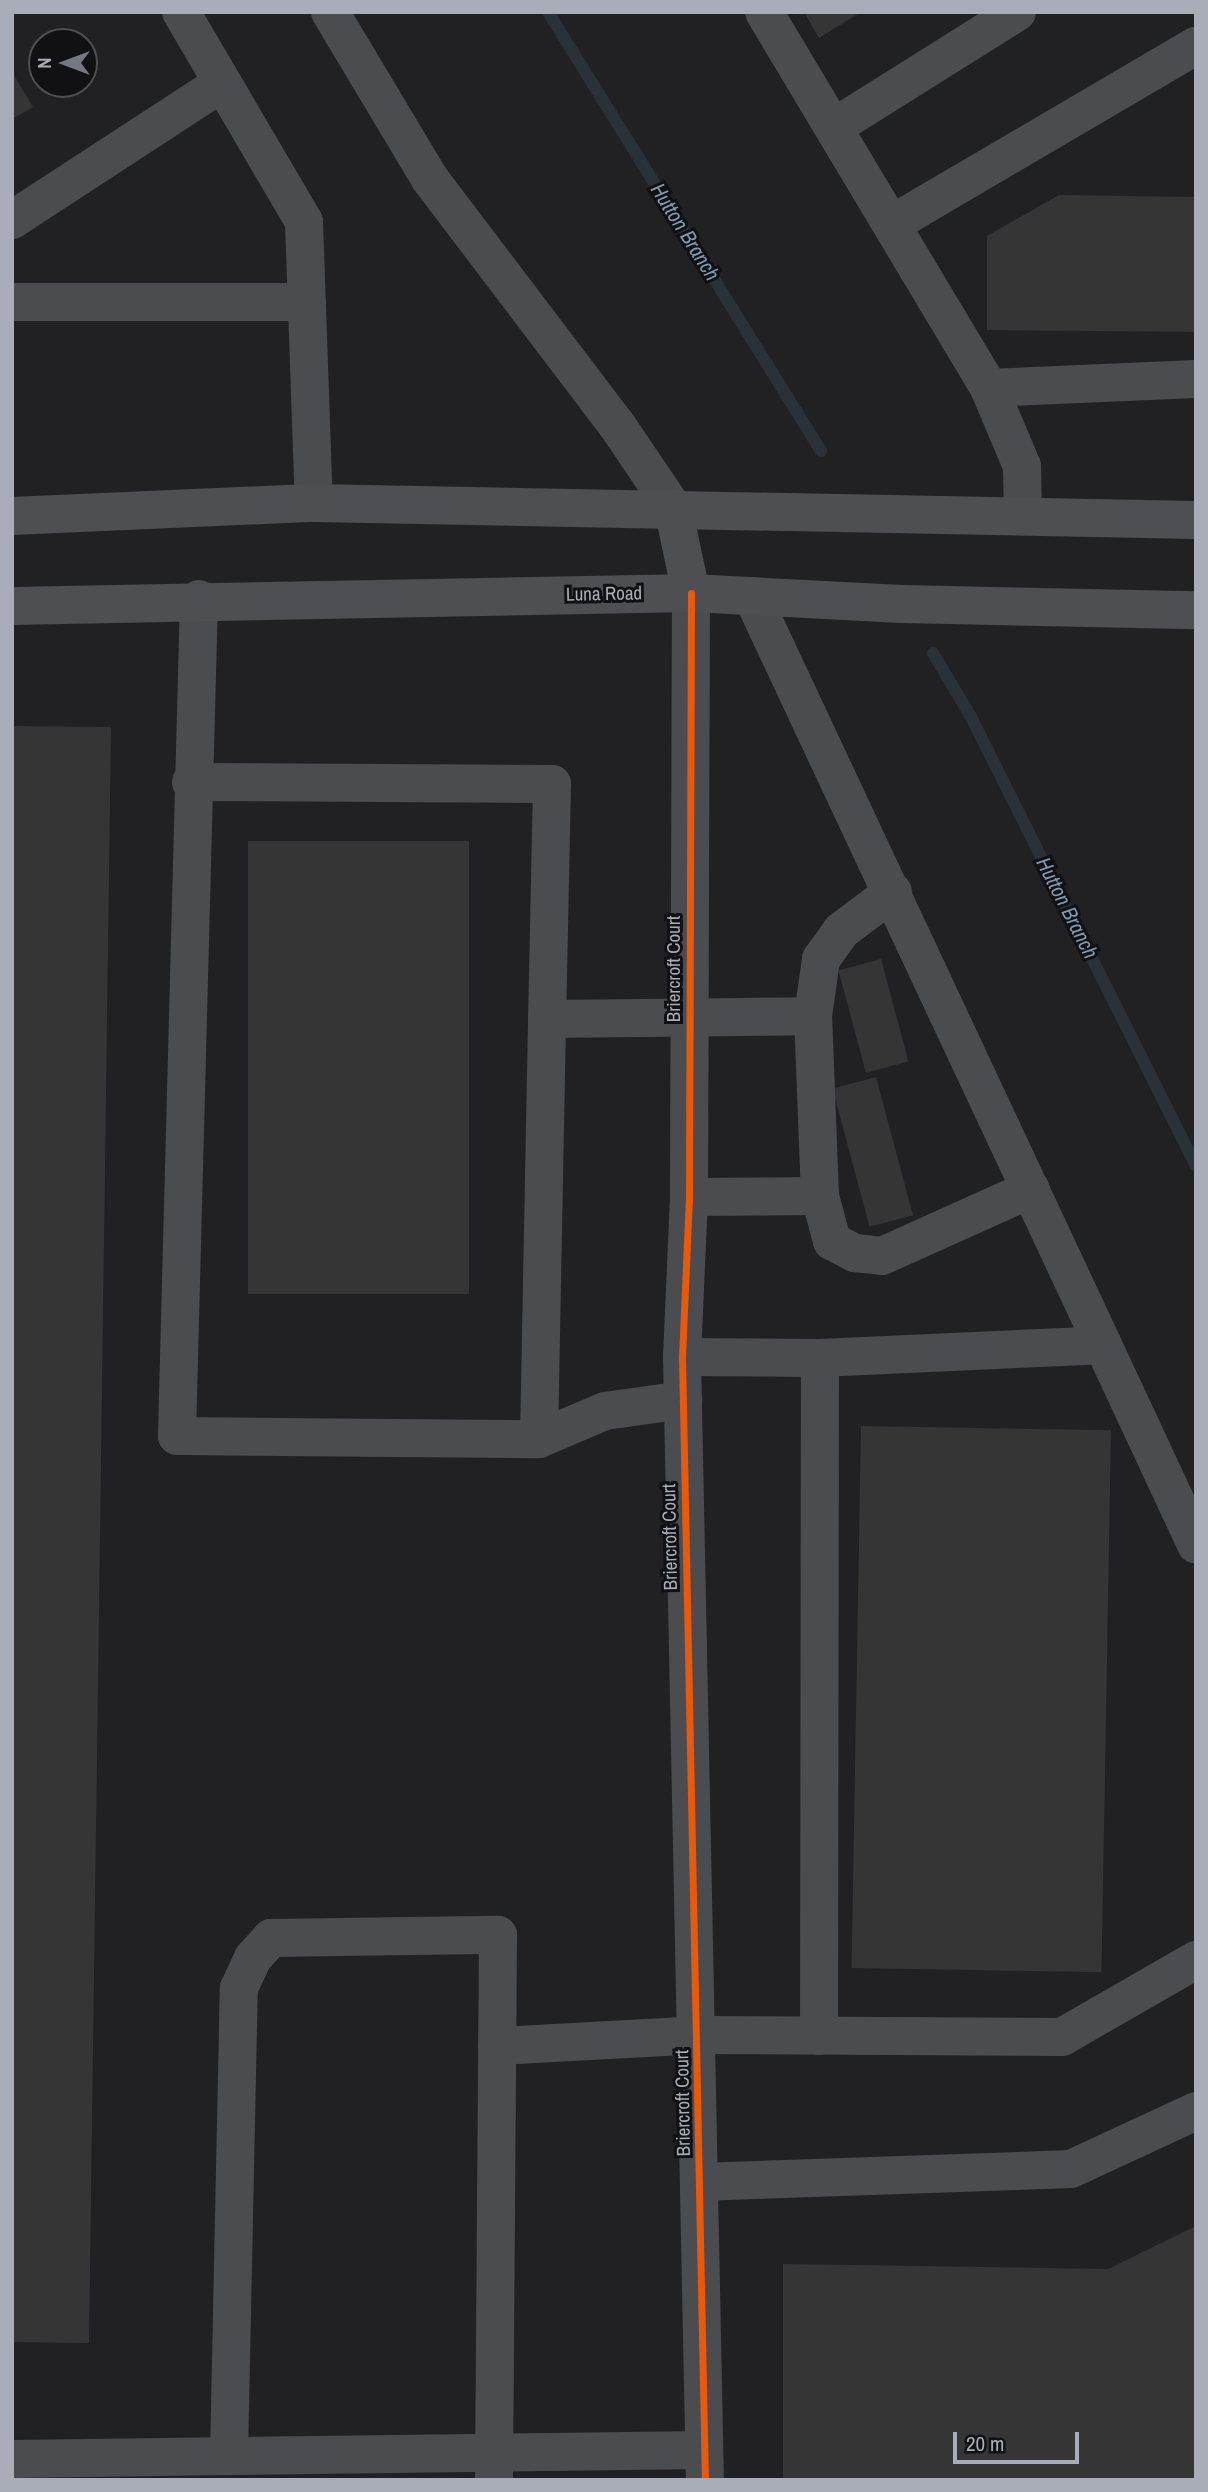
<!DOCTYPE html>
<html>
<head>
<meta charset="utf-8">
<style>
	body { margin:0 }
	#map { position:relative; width:1208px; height:2492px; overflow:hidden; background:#171717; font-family:"Archivo Narrow",sans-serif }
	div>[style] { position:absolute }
	.built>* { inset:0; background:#212123 }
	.stream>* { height:12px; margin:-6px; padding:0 6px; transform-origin:6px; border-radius:6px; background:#2a3239 }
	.building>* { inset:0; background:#353536; transform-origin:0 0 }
	.minor>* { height:38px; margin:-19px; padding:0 19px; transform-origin:19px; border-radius:19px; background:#4b4c50 }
	.major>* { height:38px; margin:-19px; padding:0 19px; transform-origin:19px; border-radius:19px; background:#4d4f52 }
	.cycleway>* { height:7px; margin:-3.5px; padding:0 3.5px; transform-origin:3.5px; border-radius:3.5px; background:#e8590c }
	span { translate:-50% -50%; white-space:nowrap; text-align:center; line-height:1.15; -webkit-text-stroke:6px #111113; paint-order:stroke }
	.street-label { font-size:19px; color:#a8adb8 }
	.water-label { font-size:21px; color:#7f9bb3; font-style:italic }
	.frame { position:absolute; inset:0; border:14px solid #a8adb8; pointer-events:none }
	.north { position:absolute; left:28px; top:28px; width:70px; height:70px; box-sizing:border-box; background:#111113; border:2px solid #4d4f55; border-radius:50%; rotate:270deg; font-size:19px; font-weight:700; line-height:28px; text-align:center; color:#a8adb8 }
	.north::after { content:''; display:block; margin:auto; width:24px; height:32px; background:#757880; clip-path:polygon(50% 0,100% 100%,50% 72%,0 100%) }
	.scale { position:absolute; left:953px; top:2432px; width:126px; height:32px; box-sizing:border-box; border:4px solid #a8adb8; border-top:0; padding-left:9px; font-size:21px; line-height:24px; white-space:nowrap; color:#a8adb8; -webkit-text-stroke:5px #111113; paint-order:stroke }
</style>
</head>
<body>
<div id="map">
	<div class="built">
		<i style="clip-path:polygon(evenodd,12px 12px,1196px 12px,1196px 2480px,12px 2480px,12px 12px,42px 42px,84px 42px,84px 84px,42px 84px,42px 42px)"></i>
	</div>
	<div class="stream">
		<i style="left:548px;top:12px;width:517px;rotate:58.12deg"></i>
		<i style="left:933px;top:653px;width:72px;rotate:59.2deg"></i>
		<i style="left:970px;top:715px;width:504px;rotate:63.38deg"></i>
	</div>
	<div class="building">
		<i style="clip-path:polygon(804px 12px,861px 12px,819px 38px)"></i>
		<i style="clip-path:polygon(12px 72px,33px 107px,12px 119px)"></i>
		<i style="clip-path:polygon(1059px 195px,1196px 197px,1196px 332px,987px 330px,987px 236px)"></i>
		<i style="clip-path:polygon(12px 726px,111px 727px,89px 2343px,12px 2342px)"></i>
		<i style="left:248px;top:841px;width:221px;height:453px"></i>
		<i style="left:881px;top:959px;width:106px;height:44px;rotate:75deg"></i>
		<i style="left:876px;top:1077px;width:143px;height:45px;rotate:75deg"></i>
		<i style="left:861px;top:1426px;width:250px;height:542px;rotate:1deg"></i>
		<i style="clip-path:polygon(1196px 2226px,1196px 2480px,783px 2480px,783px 2264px,1108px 2269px)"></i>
	</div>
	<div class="minor">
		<i style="left:181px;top:12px;width:243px;rotate:59.6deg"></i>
		<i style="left:304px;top:222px;width:281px;rotate:88deg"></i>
		<i style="left:330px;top:12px;width:195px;rotate:59.1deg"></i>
		<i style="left:430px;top:179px;width:309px;rotate:52.8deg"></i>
		<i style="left:617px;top:425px;width:100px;rotate:56deg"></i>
		<i style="left:764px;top:12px;width:438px;rotate:59.1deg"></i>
		<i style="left:989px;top:388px;width:85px;rotate:67.1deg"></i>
		<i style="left:1022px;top:466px;width:50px;rotate:88.9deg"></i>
		<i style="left:834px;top:127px;width:216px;rotate:-32.1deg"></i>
		<i style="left:12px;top:220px;width:251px;rotate:-33.1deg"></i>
		<i style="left:892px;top:224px;width:352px;rotate:-30.4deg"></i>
		<i style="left:12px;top:302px;width:295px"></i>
		<i style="left:989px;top:388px;width:207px;rotate:-2.5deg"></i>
		<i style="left:691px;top:593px;width:604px;rotate:90.19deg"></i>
		<i style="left:689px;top:1197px;width:160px;rotate:92.5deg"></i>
		<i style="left:682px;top:1357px;width:1123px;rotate:88.83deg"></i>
		<i style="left:752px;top:596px;width:827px;rotate:64.89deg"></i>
		<i style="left:199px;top:599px;width:837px;rotate:91.51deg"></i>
		<i style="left:177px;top:1436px;width:362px;rotate:0.5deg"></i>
		<i style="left:539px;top:1439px;width:72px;rotate:-23deg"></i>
		<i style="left:605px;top:1411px;width:79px;rotate:-8deg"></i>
		<i style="left:191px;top:782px;width:361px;rotate:0.3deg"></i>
		<i style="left:552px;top:784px;width:235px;rotate:91.2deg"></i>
		<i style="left:547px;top:1019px;width:266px;rotate:-0.6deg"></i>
		<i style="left:820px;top:1196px;width:47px;rotate:75.1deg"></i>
		<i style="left:832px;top:1241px;width:26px;rotate:28deg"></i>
		<i style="left:855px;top:1253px;width:27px;rotate:6deg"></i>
		<i style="left:882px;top:1256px;width:163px;rotate:-24.2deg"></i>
		<i style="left:689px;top:1197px;width:131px;rotate:-0.4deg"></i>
		<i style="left:820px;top:1196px;width:180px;rotate:-92.2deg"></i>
		<i style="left:813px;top:1016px;width:58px;rotate:-82deg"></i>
		<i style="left:821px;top:959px;width:34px;rotate:-54deg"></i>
		<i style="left:841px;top:931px;width:65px;rotate:-36.9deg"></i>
		<i style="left:682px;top:1357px;width:138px;rotate:0.4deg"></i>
		<i style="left:820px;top:1358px;width:283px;rotate:-2.6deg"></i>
		<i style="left:1103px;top:1345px;width:220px;rotate:65deg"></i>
		<i style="left:539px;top:1439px;width:420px;rotate:-88.9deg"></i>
		<i style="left:819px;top:2036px;width:678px;rotate:-89.92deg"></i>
		<i style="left:497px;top:2046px;width:200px;rotate:-3.1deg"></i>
		<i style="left:697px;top:2035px;width:365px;rotate:0.3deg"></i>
		<i style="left:1062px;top:2037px;width:155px;rotate:-29.9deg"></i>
		<i style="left:700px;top:2182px;width:371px;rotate:-2deg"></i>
		<i style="left:1071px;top:2169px;width:138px;rotate:-24.9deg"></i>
		<i style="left:229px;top:2456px;width:468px;rotate:-88.8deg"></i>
		<i style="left:239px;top:1988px;width:33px;rotate:-65deg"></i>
		<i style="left:253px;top:1958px;width:27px;rotate:-48deg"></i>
		<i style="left:271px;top:1938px;width:227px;rotate:-0.8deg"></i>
		<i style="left:498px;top:1935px;width:545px;rotate:90.42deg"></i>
		<i style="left:12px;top:2459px;width:692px;rotate:-0.75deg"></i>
	</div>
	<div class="major">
		<i style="left:673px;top:508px;width:87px;rotate:78deg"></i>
		<i style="left:12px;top:516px;width:302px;rotate:-2.5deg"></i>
		<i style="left:314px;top:503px;width:882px;rotate:1.1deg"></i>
		<i style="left:12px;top:606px;width:679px;rotate:-1.1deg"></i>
		<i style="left:691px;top:593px;width:211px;rotate:3deg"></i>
		<i style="left:902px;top:604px;width:294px;rotate:1.2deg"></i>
	</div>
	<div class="cycleway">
		<i style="left:691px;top:593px;width:604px;rotate:90.19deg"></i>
		<i style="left:689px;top:1197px;width:160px;rotate:92.5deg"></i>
		<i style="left:682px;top:1357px;width:1123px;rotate:88.83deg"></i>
	</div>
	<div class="street-label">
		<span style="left:604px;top:594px;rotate:-1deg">Luna Road</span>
		<span style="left:674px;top:969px;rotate:-90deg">Briercroft Court</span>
		<span style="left:670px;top:1537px;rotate:-91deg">Briercroft Court</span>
		<span style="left:683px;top:2103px;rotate:-91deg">Briercroft Court</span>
	</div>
	<div class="water-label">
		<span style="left:685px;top:232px;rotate:58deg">Hutton Branch</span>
		<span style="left:1067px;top:908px;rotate:63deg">Hutton Branch</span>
	</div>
	<div class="frame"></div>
	<div class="north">N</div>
	<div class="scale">20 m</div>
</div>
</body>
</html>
